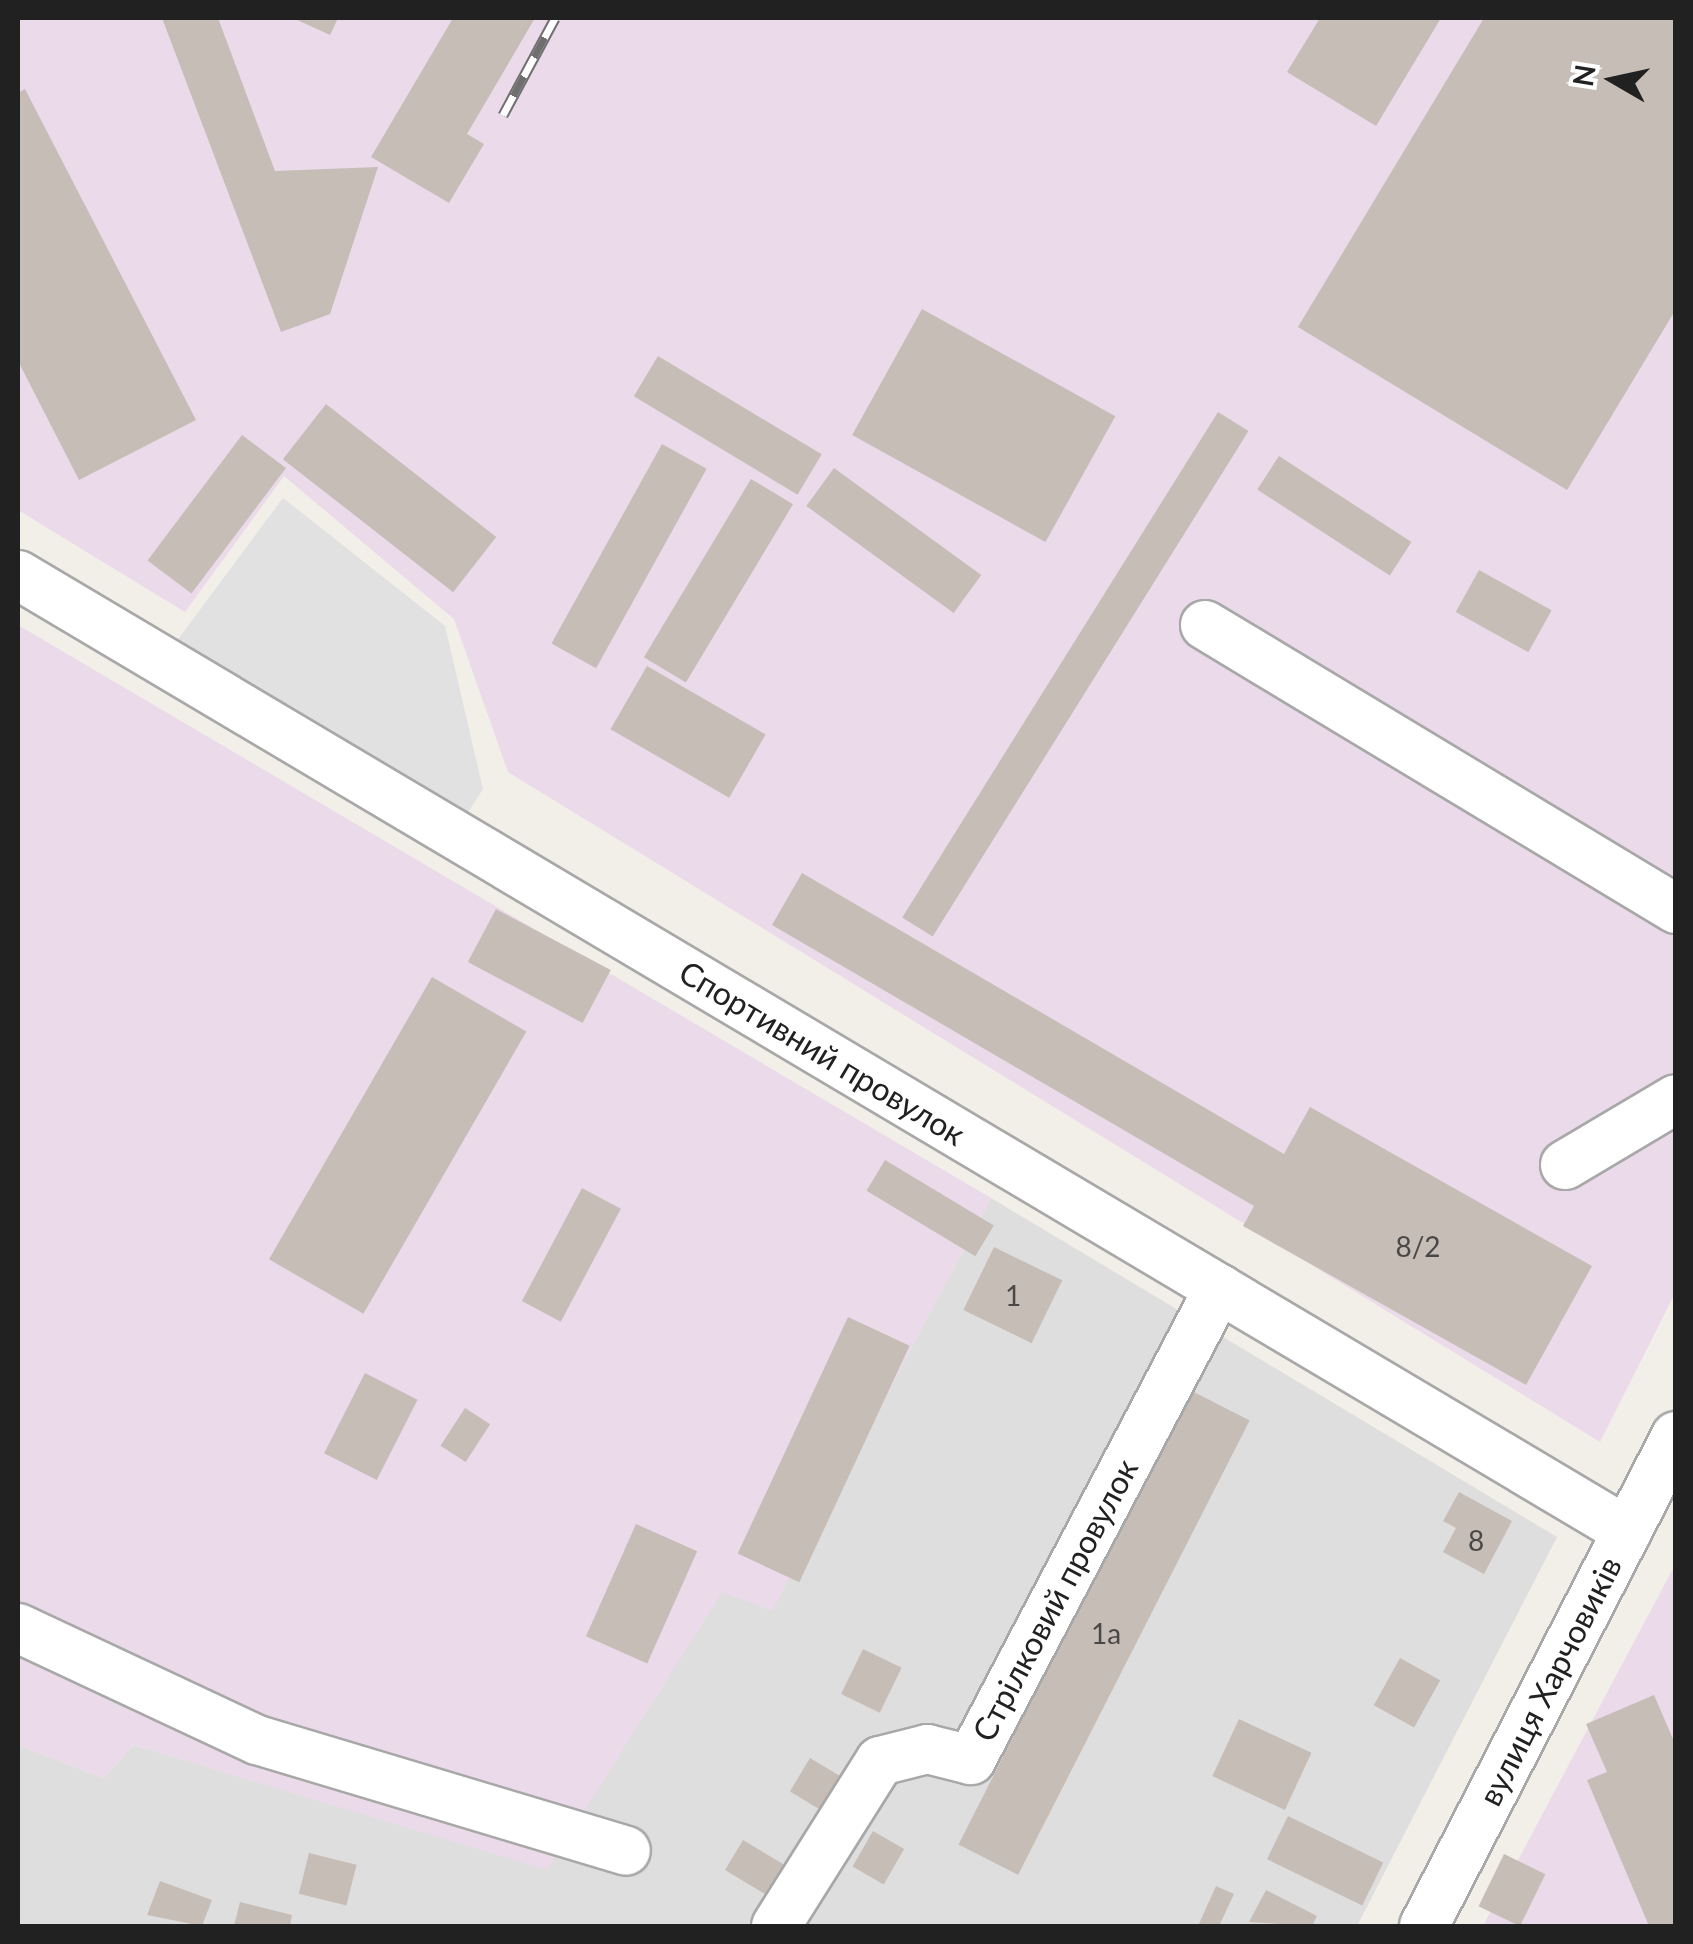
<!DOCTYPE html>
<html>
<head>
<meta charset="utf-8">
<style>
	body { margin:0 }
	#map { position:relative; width:1693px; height:1944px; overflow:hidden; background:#f2eee8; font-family:Lato,sans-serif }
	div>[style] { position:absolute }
	.residential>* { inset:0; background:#dfdede }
	.industrial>* { inset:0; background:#ebdae9 }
	.parking>* { inset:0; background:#e1e1e1 }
	.building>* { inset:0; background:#c7bdb7; transform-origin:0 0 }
	.roads { filter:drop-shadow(2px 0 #a8a8a8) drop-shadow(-2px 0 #a8a8a8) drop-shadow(0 2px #a8a8a8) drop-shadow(0 -2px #a8a8a8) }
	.minor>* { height:48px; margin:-24px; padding:0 24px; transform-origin:24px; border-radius:24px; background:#fff }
	.rail>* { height:11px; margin-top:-5.5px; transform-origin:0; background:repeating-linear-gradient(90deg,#fff 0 22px,#6f6f6f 0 44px); box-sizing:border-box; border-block:2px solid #6f6f6f }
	span { translate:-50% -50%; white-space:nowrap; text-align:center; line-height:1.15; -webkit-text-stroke:8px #fff; paint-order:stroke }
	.number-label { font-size:28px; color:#4a4846 }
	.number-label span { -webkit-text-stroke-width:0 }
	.street-label { font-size:32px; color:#212121 }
	.frame { position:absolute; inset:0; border:20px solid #212121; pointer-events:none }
	.north { position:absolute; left:1563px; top:30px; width:100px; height:100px; -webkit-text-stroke:8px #fff; paint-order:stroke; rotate:279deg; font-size:28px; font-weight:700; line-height:40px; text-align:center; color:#212121 }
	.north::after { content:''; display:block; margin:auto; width:35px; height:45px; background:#212121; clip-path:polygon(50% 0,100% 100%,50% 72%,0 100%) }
</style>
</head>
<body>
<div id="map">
	<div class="residential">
		<i style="clip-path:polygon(991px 1198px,1557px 1537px,1357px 1926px,18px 1926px,18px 1745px,103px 1778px,134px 1745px,547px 1869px,722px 1591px,772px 1610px)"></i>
	</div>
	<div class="industrial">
		<i style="clip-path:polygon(18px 18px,1675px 18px,1675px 1293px,1600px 1442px,508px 772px,454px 619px,284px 476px,185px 612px,18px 510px)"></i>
		<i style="clip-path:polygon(18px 625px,991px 1198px,772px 1611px,722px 1592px,547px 1870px,134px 1745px,103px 1778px,18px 1745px)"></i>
		<i style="clip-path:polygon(1675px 1565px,1675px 1926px,1483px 1926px)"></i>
	</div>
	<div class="parking">
		<i style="clip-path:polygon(283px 498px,445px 626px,483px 789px,454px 834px,162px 661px)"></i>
	</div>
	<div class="building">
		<i style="clip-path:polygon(162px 18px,218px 18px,275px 171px,378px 167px,330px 314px,281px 332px)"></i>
		<i style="clip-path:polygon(293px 18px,338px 18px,330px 35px)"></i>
		<i style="clip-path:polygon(453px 18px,535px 18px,467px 134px,484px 144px,449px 203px,371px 157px)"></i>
		<i style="clip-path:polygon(1320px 18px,1441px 18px,1376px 126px,1287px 72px)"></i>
		<i style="clip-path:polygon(1484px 18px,1676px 18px,1676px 309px,1567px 490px,1298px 327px)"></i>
		<i style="clip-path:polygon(25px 89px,196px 420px,79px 480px,18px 361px,18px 93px)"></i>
		<i style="left:922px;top:309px;width:221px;height:144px;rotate:29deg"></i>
		<i style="left:658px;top:356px;width:191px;height:47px;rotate:31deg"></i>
		<i style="left:326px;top:404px;width:216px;height:70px;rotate:38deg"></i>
		<i style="left:1218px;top:412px;width:36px;height:596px;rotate:32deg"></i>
		<i style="left:242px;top:435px;width:55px;height:157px;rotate:37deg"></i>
		<i style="left:662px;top:444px;width:51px;height:228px;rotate:29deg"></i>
		<i style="left:1279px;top:456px;width:158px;height:40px;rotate:33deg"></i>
		<i style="left:834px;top:468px;width:182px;height:47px;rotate:36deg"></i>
		<i style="left:751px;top:479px;width:49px;height:208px;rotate:31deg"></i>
		<i style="left:1479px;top:570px;width:83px;height:48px;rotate:29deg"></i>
		<i style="left:647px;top:666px;width:137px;height:73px;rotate:30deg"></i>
		<i style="clip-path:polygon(802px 873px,1284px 1154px,1310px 1107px,1592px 1266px,1526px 1385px,1243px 1226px,1254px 1206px,772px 925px)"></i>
		<i style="left:496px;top:909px;width:130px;height:60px;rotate:28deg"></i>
		<i style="left:432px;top:977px;width:109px;height:326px;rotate:30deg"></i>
		<i style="left:885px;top:1160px;width:127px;height:36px;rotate:31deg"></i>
		<i style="left:582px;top:1188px;width:44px;height:128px;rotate:28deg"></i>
		<i style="left:994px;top:1247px;width:76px;height:70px;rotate:26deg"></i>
		<i style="left:848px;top:1317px;width:68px;height:261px;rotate:25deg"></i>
		<i style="left:365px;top:1373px;width:59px;height:90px;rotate:27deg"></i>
		<i style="left:1190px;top:1390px;width:67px;height:510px;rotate:27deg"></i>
		<i style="left:465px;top:1408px;width:30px;height:45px;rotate:33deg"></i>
		<i style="clip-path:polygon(1459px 1492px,1512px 1521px,1484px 1574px,1443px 1552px,1456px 1528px,1443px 1521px)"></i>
		<i style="left:636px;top:1524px;width:67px;height:123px;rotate:24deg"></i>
		<i style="left:863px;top:1649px;width:43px;height:50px;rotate:26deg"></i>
		<i style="left:1400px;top:1658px;width:46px;height:54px;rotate:29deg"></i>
		<i style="clip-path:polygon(1654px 1695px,1676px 1746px,1676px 1926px,1649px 1926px,1587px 1780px,1607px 1772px,1586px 1724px)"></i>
		<i style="left:1239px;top:1719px;width:80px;height:63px;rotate:25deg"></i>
		<i style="left:810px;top:1758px;width:35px;height:39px;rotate:31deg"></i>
		<i style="left:1288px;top:1816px;width:106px;height:48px;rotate:26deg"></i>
		<i style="left:873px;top:1831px;width:36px;height:41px;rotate:30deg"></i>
		<i style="left:743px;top:1840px;width:54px;height:35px;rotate:31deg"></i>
		<i style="left:309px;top:1853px;width:49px;height:42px;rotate:14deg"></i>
		<i style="left:1504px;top:1854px;width:46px;height:58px;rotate:26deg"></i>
		<i style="clip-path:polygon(160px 1881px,212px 1900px,202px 1926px,147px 1915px)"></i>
		<i style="clip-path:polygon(1216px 1886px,1234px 1894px,1219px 1926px,1198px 1926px)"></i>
		<i style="clip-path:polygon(1266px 1890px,1317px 1916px,1312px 1926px,1249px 1922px)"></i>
		<i style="clip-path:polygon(240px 1902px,292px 1915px,290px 1926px,234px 1926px)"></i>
	</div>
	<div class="roads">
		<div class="minor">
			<i style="left:18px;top:575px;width:1872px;rotate:30.72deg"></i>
			<i style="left:1205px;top:625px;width:550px;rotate:31.09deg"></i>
			<i style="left:1565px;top:1165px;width:129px;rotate:-30.7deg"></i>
			<i style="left:18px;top:1628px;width:264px;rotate:25.1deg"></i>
			<i style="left:257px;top:1740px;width:385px;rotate:16.7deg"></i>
			<i style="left:776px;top:1926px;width:195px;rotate:-57.8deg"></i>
			<i style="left:880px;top:1761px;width:49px;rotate:-14.3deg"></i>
			<i style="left:927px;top:1749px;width:45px;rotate:14deg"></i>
			<i style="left:971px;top:1760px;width:533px;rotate:-62.28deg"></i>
			<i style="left:1424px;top:1926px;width:551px;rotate:-62.78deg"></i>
		</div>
	</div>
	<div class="rail">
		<i style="left:503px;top:115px;width:110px;rotate:-61.8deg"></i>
	</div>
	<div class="number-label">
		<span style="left:1418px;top:1246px">8/2</span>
		<span style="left:1013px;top:1295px">1</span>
		<span style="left:1476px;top:1540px">8</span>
		<span style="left:1106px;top:1633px">1а</span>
	</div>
	<div class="street-label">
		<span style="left:822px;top:1053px;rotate:31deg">Спортивний провулок</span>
		<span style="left:1055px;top:1600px;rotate:-62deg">Стрілковий провулок</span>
		<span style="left:1550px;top:1681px;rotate:-63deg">вулиця Харчовиків</span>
	</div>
	<div class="frame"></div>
	<div class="north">N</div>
</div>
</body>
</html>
